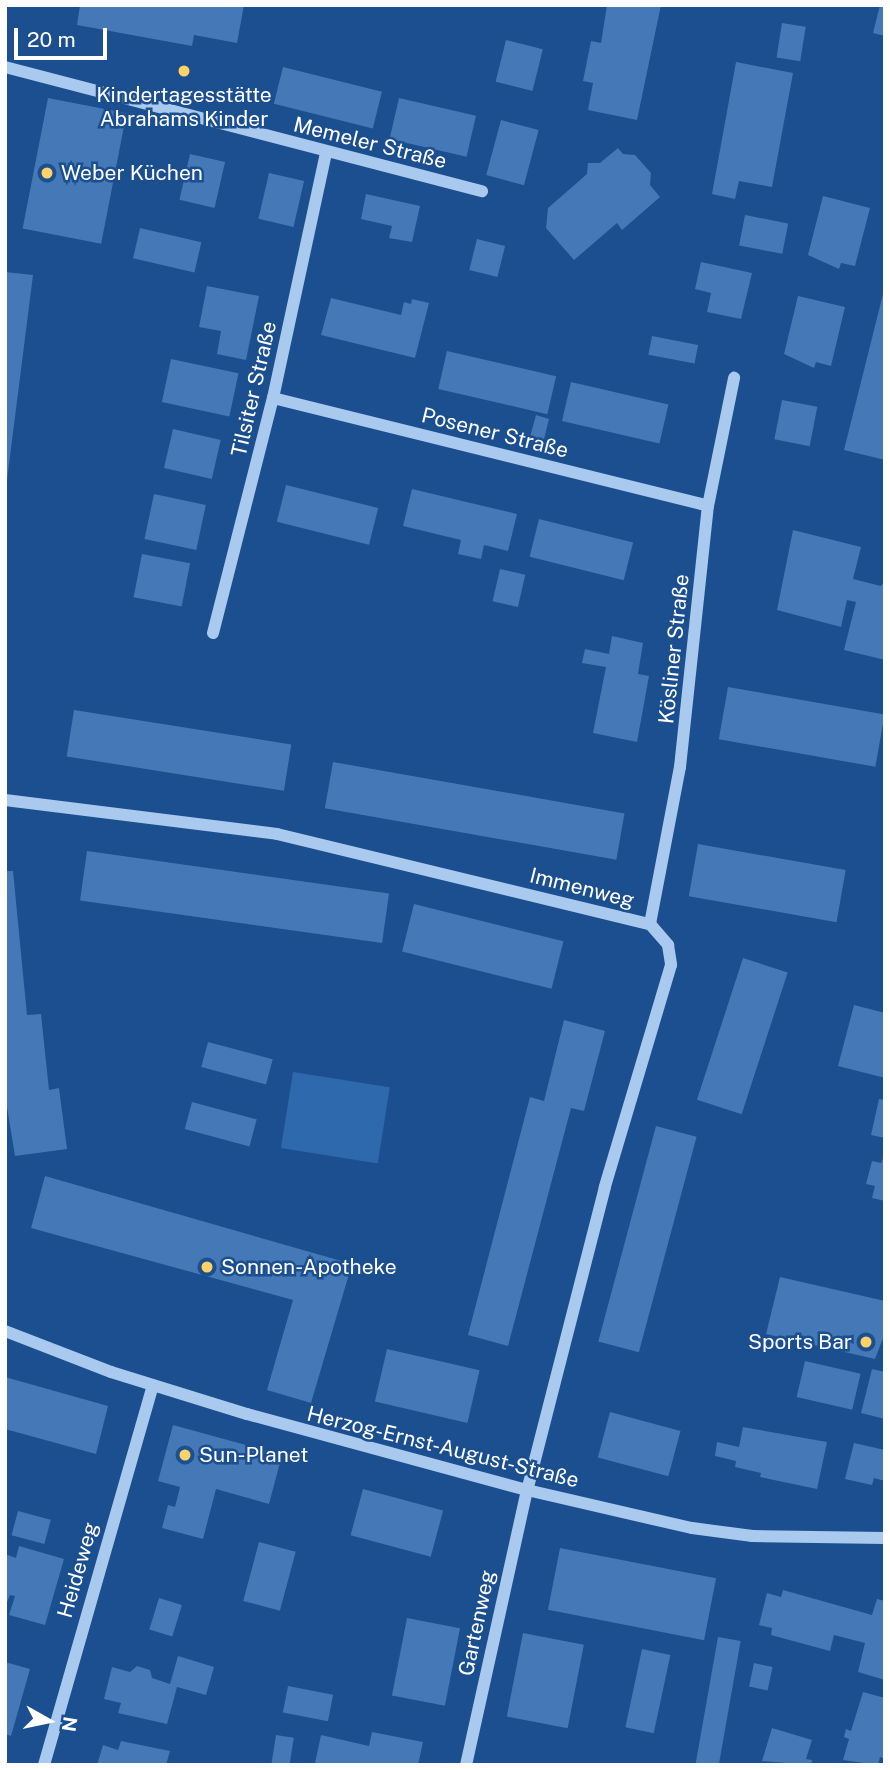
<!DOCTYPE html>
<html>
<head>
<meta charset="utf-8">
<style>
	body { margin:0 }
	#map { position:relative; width:890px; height:1770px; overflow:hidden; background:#1b4f8f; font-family:"Public Sans",sans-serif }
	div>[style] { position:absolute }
	.green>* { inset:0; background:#2e69ad; transform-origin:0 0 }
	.building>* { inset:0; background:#4478b7; transform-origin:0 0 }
	.minor>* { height:12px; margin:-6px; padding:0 6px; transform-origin:6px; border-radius:6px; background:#a9c9ee }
	.dots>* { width:19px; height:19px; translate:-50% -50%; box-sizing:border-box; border:4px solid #1b4f8f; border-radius:50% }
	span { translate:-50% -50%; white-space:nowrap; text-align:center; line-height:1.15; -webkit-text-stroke:5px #1b4f8f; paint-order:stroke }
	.poi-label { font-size:21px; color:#fff }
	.left { translate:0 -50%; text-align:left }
	.right { translate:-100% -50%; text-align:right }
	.street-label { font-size:21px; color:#fff }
	.frame { position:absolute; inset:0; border:7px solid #fff; pointer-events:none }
	.north { position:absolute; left:14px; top:1686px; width:70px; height:70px; -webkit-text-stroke:5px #1b4f8f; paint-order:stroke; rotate:99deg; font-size:19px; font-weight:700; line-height:28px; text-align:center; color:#fff }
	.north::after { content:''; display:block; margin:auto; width:24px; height:32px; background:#fff; clip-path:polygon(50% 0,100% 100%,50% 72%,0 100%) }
	.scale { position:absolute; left:14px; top:28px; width:93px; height:32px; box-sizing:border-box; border:4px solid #fff; border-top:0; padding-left:9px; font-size:21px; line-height:24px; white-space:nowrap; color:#fff; -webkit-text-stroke:5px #1b4f8f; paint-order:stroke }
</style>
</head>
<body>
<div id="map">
	<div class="green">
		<i style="left:293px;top:1072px;width:98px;height:77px;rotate:9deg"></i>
	</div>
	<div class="building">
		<i style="clip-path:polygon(80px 5px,244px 5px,237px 43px,194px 35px,192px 46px,77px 25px)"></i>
		<i style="clip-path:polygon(607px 5px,661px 5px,637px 120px,588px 110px,593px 83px,583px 81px,591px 41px,601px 43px)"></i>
		<i style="clip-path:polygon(880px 5px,885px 5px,885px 36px,873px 33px)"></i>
		<i style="left:782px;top:23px;width:24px;height:35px;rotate:9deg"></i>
		<i style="left:506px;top:40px;width:38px;height:43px;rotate:14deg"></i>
		<i style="clip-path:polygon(736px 62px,793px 73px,772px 187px,739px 181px,735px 199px,712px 194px)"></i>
		<i style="left:283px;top:67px;width:102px;height:38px;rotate:14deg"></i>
		<i style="left:48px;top:98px;width:80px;height:133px;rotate:11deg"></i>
		<i style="left:399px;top:98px;width:79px;height:42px;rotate:13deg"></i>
		<i style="left:501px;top:120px;width:39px;height:57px;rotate:15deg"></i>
		<i style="clip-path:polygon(618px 148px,623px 154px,635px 155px,651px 173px,650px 185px,660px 197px,622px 230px,617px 223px,574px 260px,546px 228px,548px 208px,587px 174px,588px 163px,600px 163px)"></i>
		<i style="left:190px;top:154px;width:36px;height:47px;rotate:13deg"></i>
		<i style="left:269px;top:173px;width:36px;height:47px;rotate:13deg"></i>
		<i style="clip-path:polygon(366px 194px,420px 206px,412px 242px,389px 238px,392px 226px,361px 219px)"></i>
		<i style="clip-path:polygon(823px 196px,870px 208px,855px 266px,841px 263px,839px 269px,808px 255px)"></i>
		<i style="left:745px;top:215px;width:44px;height:31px;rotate:11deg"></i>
		<i style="left:140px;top:228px;width:63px;height:31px;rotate:13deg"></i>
		<i style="left:477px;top:239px;width:29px;height:32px;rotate:14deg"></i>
		<i style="clip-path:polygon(701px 262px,752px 273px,741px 319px,707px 312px,711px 293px,695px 289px)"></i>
		<i style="clip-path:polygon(5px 272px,33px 275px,7px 480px,5px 480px)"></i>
		<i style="clip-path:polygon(207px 286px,259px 296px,246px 360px,217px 354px,221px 331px,199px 327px)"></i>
		<i style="clip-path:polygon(885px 286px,885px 460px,844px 450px)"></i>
		<i style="clip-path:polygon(798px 296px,845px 307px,831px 366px,816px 362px,814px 368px,784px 354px)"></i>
		<i style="clip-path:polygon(331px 298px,401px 315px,404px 302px,411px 304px,412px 299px,429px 303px,415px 358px,321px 335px)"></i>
		<i style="left:652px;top:336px;width:47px;height:19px;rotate:11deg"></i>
		<i style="left:447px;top:351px;width:112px;height:39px;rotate:13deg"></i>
		<i style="left:171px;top:359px;width:69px;height:44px;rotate:12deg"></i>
		<i style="left:571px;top:382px;width:100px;height:40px;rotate:13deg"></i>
		<i style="left:782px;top:400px;width:36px;height:40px;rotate:11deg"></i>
		<i style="clip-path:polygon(536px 415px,549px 419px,541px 451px,529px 441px)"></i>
		<i style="left:173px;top:429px;width:49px;height:40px;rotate:13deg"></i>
		<i style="left:286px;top:485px;width:95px;height:38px;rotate:14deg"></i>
		<i style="clip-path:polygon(412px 489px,517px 514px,508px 551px,484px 545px,481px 559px,458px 554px,461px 540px,403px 526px)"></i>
		<i style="left:154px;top:494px;width:53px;height:46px;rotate:12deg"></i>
		<i style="left:539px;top:519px;width:97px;height:39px;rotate:14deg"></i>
		<i style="clip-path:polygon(793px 530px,861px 547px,853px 579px,881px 586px,885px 581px,885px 660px,844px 650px,856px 602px,847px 600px,841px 627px,777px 610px)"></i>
		<i style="left:142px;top:554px;width:49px;height:44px;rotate:11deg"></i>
		<i style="left:500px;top:569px;width:26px;height:33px;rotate:13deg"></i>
		<i style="clip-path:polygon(612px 636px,643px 643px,638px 674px,649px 676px,637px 742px,593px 733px,606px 667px,582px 663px,585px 649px,609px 654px)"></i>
		<i style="left:728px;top:687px;width:159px;height:53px;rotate:10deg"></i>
		<i style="left:74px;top:710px;width:220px;height:47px;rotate:9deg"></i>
		<i style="left:333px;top:762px;width:296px;height:47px;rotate:10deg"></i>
		<i style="left:698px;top:844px;width:150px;height:53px;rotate:10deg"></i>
		<i style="left:87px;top:851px;width:305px;height:50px;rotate:8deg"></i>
		<i style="clip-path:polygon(5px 871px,13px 871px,27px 1015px,41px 1014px,49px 1090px,59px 1088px,67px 1149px,15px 1156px,5px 1095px)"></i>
		<i style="left:414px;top:904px;width:154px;height:49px;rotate:14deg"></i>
		<i style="left:743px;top:958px;width:47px;height:149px;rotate:18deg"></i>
		<i style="clip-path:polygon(854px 1005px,885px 1013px,885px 1078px,838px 1066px)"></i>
		<i style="clip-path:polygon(564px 1020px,605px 1031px,584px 1111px,571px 1108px,508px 1346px,468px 1335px,530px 1097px,544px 1101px)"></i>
		<i style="left:208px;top:1042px;width:67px;height:26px;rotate:15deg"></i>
		<i style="clip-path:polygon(879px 1099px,885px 1100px,885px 1138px,871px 1135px)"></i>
		<i style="left:192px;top:1102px;width:67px;height:28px;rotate:15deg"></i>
		<i style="left:656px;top:1126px;width:42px;height:223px;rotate:15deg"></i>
		<i style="clip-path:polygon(885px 1154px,885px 1201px,872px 1198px,875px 1186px,866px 1184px,872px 1161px,881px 1163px)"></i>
		<i style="clip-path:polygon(45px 1176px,352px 1264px,311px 1403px,267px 1390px,293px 1300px,31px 1228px)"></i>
		<i style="clip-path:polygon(780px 1277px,885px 1301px,885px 1333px,875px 1359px,766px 1334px)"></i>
		<i style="left:387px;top:1349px;width:95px;height:54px;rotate:13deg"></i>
		<i style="left:805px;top:1361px;width:57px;height:37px;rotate:13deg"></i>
		<i style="clip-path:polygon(872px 1369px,885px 1372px,885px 1419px,861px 1413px)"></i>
		<i style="clip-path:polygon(5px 1377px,108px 1406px,96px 1454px,5px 1429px)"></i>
		<i style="left:610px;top:1412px;width:73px;height:47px;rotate:15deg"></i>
		<i style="clip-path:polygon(173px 1425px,282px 1455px,269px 1504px,216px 1489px,203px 1539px,162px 1528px,168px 1505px,175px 1507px,180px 1487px,158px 1481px)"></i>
		<i style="clip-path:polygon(743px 1427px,827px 1442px,817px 1489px,760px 1477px,761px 1473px,735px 1467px,736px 1461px,715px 1456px,717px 1442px,739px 1447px)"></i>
		<i style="clip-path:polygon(854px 1443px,885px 1450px,885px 1481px,874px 1478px,872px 1485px,845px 1479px)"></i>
		<i style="left:363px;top:1489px;width:83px;height:48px;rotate:15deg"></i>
		<i style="left:18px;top:1511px;width:34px;height:25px;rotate:15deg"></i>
		<i style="left:259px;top:1542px;width:38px;height:61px;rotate:15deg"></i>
		<i style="clip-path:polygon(19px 1546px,64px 1559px,45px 1625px,9px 1615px,15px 1596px,10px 1595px,5px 1607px,5px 1554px,16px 1558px)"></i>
		<i style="left:560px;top:1548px;width:159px;height:63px;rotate:11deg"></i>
		<i style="clip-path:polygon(783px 1590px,872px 1615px,877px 1599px,885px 1601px,885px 1680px,858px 1672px,865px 1643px,834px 1635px,830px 1651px,771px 1635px,772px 1628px,759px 1625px,767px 1593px,781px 1597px)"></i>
		<i style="left:159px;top:1598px;width:24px;height:33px;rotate:17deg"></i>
		<i style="left:407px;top:1618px;width:54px;height:79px;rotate:11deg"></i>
		<i style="left:523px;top:1633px;width:62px;height:85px;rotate:11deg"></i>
		<i style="left:718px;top:1637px;width:23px;height:130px;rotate:10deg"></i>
		<i style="left:642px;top:1649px;width:29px;height:80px;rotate:12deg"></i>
		<i style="clip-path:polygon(178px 1656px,214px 1667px,206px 1695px,177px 1687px,167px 1724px,118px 1713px,121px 1703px,104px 1699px,112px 1667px,130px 1672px,137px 1666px,150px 1670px,152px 1678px,170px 1684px)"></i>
		<i style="clip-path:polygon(5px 1662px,30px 1669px,11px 1736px,5px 1734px)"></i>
		<i style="left:754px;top:1663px;width:19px;height:24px;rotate:12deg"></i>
		<i style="left:288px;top:1686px;width:46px;height:27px;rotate:11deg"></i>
		<i style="clip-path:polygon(863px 1692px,885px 1698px,885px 1759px,880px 1757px,878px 1765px,843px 1760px,849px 1739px,844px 1737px,846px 1729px,851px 1731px)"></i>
		<i style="clip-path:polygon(772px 1728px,812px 1740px,806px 1759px,812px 1760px,811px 1765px,762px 1761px)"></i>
		<i style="clip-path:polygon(372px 1732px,423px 1742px,418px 1765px,315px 1763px,321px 1735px,369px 1746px)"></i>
		<i style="left:276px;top:1735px;width:18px;height:29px;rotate:9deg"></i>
		<i style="clip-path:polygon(121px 1741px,170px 1751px,166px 1765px,97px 1765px,103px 1745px,118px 1750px)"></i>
	</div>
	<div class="minor">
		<i style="left:5px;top:67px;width:493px;rotate:14.6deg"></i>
		<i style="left:273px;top:398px;width:448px;rotate:13.9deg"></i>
		<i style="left:213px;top:633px;width:243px;rotate:-75.7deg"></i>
		<i style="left:273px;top:398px;width:251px;rotate:-77.8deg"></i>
		<i style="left:5px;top:800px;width:274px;rotate:7.1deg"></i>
		<i style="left:277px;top:834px;width:384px;rotate:13.6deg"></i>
		<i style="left:650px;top:924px;width:28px;rotate:49deg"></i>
		<i style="left:668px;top:945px;width:20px;rotate:81deg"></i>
		<i style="left:671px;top:965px;width:232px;rotate:106.6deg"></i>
		<i style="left:605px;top:1187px;width:313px;rotate:104.4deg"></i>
		<i style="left:527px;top:1490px;width:282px;rotate:102.5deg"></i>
		<i style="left:650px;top:924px;width:160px;rotate:-79.2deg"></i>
		<i style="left:680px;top:767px;width:262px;rotate:-83.9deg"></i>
		<i style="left:708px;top:506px;width:131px;rotate:-78.5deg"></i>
		<i style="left:5px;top:1331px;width:114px;rotate:21.1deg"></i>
		<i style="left:111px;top:1372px;width:142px;rotate:17.2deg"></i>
		<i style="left:247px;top:1414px;width:290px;rotate:15.2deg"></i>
		<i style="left:527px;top:1490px;width:169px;rotate:13deg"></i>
		<i style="left:692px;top:1528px;width:61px;rotate:7.6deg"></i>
		<i style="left:752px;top:1536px;width:133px;rotate:0.9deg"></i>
		<i style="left:44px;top:1765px;width:395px;rotate:-74deg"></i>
	</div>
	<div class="dots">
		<i style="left:184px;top:71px;background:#ffd166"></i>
		<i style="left:47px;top:173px;background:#ffd166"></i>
		<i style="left:207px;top:1267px;background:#ffd166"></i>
		<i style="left:866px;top:1342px;background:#ffd166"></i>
		<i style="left:185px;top:1455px;background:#ffd166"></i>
	</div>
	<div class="poi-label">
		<span style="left:184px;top:107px">Kindertagesstätte<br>Abrahams Kinder</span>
		<span class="left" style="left:61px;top:173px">Weber Küchen</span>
		<span class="left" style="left:221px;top:1267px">Sonnen-Apotheke</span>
		<span class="right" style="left:852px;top:1342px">Sports Bar</span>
		<span class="left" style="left:199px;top:1455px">Sun-Planet</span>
	</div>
	<div class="street-label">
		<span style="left:370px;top:143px;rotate:14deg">Memeler Straße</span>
		<span style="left:254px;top:389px;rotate:-77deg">Tilsiter Straße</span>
		<span style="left:495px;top:433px;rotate:14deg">Posener Straße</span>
		<span style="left:674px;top:649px;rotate:-84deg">Kösliner Straße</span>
		<span style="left:582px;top:888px;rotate:14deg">Immenweg</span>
		<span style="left:443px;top:1447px;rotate:14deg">Herzog-Ernst-August-Straße</span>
		<span style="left:78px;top:1570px;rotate:-74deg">Heideweg</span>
		<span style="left:477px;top:1623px;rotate:-78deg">Gartenweg</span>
	</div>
	<div class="frame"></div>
	<div class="north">N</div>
	<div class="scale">20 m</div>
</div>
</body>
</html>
